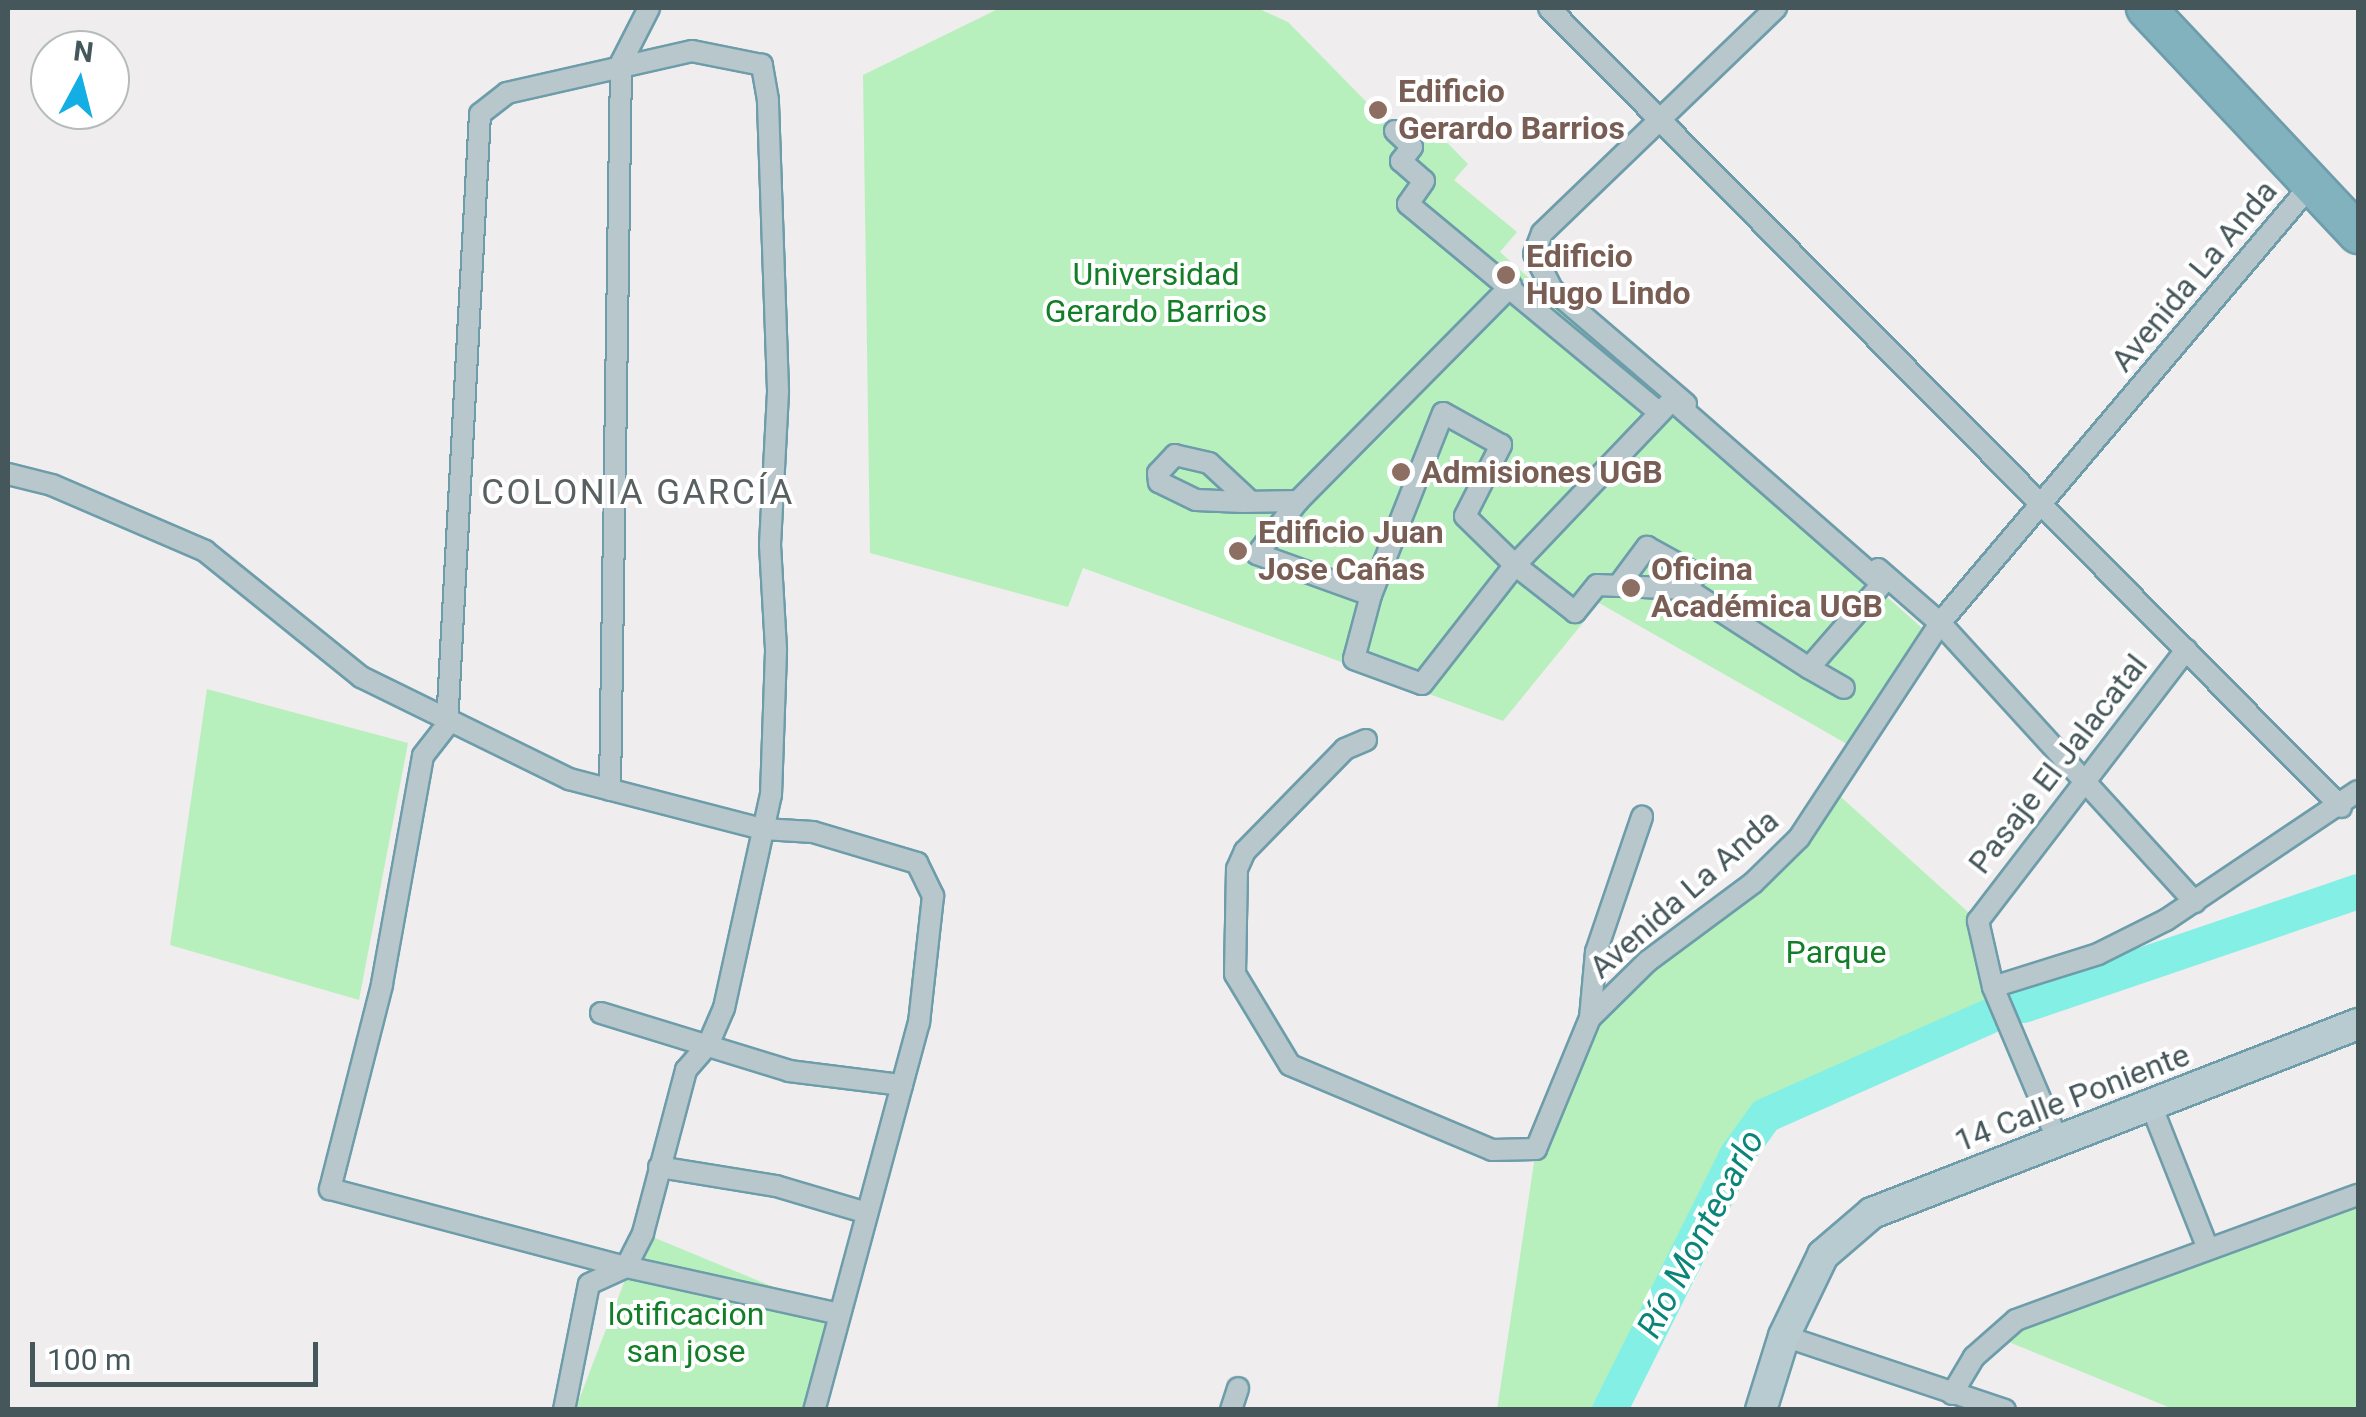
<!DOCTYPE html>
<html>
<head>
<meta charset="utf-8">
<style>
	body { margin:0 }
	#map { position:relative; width:2366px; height:1417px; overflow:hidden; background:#f0edee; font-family:Roboto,sans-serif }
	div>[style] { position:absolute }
	.green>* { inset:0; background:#b8f0bd }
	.river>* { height:35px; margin:-17.5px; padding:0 17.5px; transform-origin:17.5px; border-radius:17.5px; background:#84efe4 }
	.roads { filter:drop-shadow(2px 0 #6d9daa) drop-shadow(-2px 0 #6d9daa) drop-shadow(0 2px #6d9daa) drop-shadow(0 -2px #6d9daa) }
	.street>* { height:20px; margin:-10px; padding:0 10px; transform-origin:10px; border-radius:10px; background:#b7c7cb }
	.secondary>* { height:30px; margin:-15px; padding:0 15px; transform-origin:15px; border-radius:15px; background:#b7cbd0 }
	.highway>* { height:38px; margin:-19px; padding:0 19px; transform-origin:19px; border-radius:19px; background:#82b2be }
	.dots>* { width:28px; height:28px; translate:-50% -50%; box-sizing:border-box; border:5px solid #fff; border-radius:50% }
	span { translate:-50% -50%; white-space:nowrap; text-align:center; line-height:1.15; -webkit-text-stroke:8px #fff; paint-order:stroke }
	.education-label { font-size:32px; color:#785e54; font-weight:700 }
	.left { translate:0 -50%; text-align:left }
	.park-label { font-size:32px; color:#137e28 }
	.street-label { font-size:32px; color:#45575b }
	.neighbourhood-label { font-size:35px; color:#596062; letter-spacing:2.5px }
	.water-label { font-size:35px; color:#0a8579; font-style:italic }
	.frame { position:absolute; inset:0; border:10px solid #45575b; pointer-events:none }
	.north { position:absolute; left:30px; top:30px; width:100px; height:100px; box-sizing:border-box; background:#fff; border:2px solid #b5bcbd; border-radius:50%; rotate:7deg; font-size:28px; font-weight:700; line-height:40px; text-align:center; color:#45575b }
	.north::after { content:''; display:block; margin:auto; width:35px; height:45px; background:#12aee4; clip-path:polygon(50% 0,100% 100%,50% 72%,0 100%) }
	.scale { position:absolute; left:30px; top:1342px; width:288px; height:45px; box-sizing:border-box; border:5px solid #45575b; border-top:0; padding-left:12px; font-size:30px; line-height:35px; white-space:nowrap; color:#45575b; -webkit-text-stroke:8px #fff; paint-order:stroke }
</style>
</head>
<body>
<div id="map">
	<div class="green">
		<i style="clip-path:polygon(1000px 8px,1257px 8px,1288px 22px,1395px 131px,1414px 142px,1431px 126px,1468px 164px,1454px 180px,1517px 232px,1500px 252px,1931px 636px,1847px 744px,1599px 603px,1503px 721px,1083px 568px,1068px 607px,870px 553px,863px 75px)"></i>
		<i style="clip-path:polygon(207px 689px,408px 743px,359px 1000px,170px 945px)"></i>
		<i style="clip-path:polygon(1831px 788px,1978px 921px,1988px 1016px,1765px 1115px,1615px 1402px,1606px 1409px,1497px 1410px,1536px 1149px,1606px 1000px,1701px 923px)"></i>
		<i style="clip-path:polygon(2358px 1195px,2358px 1409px,2173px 1409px,1994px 1336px)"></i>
		<i style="clip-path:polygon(643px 1233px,839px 1314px,815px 1409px,575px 1410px)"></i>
	</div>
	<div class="river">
		<i style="left:2023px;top:1005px;width:354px;rotate:-18.8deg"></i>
		<i style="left:1609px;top:1410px;width:285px;rotate:-63.5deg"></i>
		<i style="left:1736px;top:1155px;width:49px;rotate:-54.1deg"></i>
		<i style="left:1765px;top:1115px;width:244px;rotate:-23.9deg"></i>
	</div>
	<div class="roads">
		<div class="street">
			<i style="left:1549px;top:8px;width:1125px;rotate:45.25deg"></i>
			<i style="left:1395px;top:131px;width:23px;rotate:43deg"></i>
			<i style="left:1412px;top:147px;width:18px;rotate:128deg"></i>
			<i style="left:1401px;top:161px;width:30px;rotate:41deg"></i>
			<i style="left:1424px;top:181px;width:28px;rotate:125deg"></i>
			<i style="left:1408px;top:204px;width:327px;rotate:39.7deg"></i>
			<i style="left:1686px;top:404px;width:177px;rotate:-139.4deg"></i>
			<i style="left:1552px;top:289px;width:39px;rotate:-117deg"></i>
			<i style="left:1534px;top:254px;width:22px;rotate:-69deg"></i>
			<i style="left:1542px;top:233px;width:325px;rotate:-43.9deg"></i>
			<i style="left:8px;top:474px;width:45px;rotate:14deg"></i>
			<i style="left:52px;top:485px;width:167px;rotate:23.3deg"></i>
			<i style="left:205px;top:551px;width:201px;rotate:38.9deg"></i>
			<i style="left:361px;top:677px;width:232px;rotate:26.1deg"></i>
			<i style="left:569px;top:779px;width:200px;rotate:14.5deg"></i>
			<i style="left:763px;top:829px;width:50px;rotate:3.4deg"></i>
			<i style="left:813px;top:832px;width:109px;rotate:16.6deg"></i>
			<i style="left:917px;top:863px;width:37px;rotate:64deg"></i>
			<i style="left:933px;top:896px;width:127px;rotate:96.3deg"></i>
			<i style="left:919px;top:1022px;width:402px;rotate:105.1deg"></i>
			<i style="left:1250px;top:501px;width:56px;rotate:-137.2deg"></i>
			<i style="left:1209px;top:463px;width:35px;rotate:-167deg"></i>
			<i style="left:1175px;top:455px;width:25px;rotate:133deg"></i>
			<i style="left:1158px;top:473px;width:9px;rotate:84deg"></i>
			<i style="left:1159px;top:482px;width:41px;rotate:25.9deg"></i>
			<i style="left:1196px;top:500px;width:47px;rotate:2.4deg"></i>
			<i style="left:1243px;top:502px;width:55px;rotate:-1deg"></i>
			<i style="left:1298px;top:501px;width:67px;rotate:127.7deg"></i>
			<i style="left:1257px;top:554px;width:121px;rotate:19.8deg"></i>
			<i style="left:1371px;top:595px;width:66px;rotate:104.9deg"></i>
			<i style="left:1354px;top:659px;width:72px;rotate:20.2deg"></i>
			<i style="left:1422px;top:684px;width:151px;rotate:-52deg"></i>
			<i style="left:1515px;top:565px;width:228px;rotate:-46.4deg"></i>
			<i style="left:1672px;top:400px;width:279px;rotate:41.2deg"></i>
			<i style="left:1882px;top:584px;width:111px;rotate:131deg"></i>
			<i style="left:1809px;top:668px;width:145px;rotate:-147.1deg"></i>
			<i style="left:1687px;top:589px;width:90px;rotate:-177.5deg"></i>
			<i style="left:1597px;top:585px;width:35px;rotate:129deg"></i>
			<i style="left:1575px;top:612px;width:76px;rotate:-141.9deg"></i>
			<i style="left:1515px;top:565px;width:70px;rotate:-135.6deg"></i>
			<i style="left:1465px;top:516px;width:80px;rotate:-63.1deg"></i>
			<i style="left:1501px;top:445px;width:66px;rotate:-151.1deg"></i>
			<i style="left:1443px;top:413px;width:196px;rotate:111.6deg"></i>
			<i style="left:1298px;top:501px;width:303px;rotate:-45.3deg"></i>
			<i style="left:1878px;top:569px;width:82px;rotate:41.1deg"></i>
			<i style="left:1940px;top:623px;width:378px;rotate:47.6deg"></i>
			<i style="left:1618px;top:586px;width:49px;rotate:-53.4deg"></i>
			<i style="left:1647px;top:547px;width:56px;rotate:28.9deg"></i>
			<i style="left:1696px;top:574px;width:17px;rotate:121deg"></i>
			<i style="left:1809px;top:668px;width:40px;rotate:29.7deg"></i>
			<i style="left:1366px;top:740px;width:23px;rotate:157deg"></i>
			<i style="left:1345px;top:749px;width:143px;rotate:134.4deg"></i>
			<i style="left:1245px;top:851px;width:20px;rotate:114deg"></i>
			<i style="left:1237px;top:869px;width:105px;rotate:91.1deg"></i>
			<i style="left:1235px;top:974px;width:106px;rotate:58.9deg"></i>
			<i style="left:1290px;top:1065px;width:219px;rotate:22.8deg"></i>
			<i style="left:1492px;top:1150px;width:44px;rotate:-1.3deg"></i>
			<i style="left:1536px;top:1149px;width:142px;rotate:-67.6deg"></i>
			<i style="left:1590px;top:1018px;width:81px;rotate:-44.5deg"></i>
			<i style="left:1648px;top:961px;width:131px;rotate:-36.6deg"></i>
			<i style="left:1753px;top:883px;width:64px;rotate:-44.4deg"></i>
			<i style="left:1799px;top:838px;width:257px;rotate:-56.7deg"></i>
			<i style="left:1940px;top:623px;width:573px;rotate:-49.75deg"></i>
			<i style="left:610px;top:790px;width:727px;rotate:-89.13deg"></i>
			<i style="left:621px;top:63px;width:62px;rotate:-63deg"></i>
			<i style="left:1993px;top:987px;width:110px;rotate:-17.4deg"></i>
			<i style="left:2098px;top:954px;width:76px;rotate:-26.6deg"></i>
			<i style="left:2166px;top:920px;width:231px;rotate:-33.9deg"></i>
			<i style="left:601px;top:1013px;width:197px;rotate:17.1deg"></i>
			<i style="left:789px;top:1071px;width:114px;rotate:7.1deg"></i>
			<i style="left:1590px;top:1018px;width:66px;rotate:-84.8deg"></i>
			<i style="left:1596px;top:952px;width:143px;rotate:-71.2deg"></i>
			<i style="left:2151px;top:1105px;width:155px;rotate:68.4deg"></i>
			<i style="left:2058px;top:1141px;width:167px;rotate:-112.9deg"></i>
			<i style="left:1993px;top:987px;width:68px;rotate:-102.8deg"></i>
			<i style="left:1978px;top:921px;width:342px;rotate:-52.5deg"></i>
			<i style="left:659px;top:1167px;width:119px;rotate:9.2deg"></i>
			<i style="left:776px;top:1186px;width:95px;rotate:16.5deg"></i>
			<i style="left:1784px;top:1336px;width:233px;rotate:18.5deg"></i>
			<i style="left:1952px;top:1394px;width:43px;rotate:-59.3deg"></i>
			<i style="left:1974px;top:1357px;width:56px;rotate:-41.4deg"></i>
			<i style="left:2016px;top:1320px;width:364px;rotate:-20.1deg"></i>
			<i style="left:564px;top:1410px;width:128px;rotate:-78.8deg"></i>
			<i style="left:589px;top:1284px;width:41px;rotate:-24.7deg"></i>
			<i style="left:626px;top:1267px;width:38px;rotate:-63deg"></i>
			<i style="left:643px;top:1233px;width:169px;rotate:-75.2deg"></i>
			<i style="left:686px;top:1070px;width:33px;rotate:-49deg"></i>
			<i style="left:708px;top:1045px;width:40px;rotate:-66.6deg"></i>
			<i style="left:724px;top:1008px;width:218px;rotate:-77.6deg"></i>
			<i style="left:771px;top:795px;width:146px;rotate:-88deg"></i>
			<i style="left:776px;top:649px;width:104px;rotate:-93.3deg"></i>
			<i style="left:770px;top:545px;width:155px;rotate:-87deg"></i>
			<i style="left:778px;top:390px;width:290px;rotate:-92deg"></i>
			<i style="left:768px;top:100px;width:36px;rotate:-100deg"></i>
			<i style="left:762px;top:65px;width:71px;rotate:-168.7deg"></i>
			<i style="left:692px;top:51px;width:190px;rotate:167.2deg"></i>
			<i style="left:507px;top:93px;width:34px;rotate:142deg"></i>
			<i style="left:480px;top:114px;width:612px;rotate:93.09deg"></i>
			<i style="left:447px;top:725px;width:39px;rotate:128deg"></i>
			<i style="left:423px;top:756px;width:233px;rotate:100.2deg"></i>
			<i style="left:382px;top:985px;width:211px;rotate:104.3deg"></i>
			<i style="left:330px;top:1189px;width:306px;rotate:14.8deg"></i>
			<i style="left:626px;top:1267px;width:218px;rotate:12.4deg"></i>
			<i style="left:1231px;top:1410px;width:23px;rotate:-72deg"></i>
		</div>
		<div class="secondary">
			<i style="left:1761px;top:1410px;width:77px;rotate:-72.7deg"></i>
			<i style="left:1784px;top:1336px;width:90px;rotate:-64.3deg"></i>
			<i style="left:1823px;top:1255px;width:65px;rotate:-40.6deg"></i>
			<i style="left:1872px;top:1213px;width:521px;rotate:-21.25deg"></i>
		</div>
		<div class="highway">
			<i style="left:2146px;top:8px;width:310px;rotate:46.8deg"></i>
		</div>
	</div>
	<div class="dots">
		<i style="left:1378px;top:110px;background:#8d6e63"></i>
		<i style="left:1506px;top:275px;background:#8d6e63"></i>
		<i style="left:1401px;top:472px;background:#8d6e63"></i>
		<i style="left:1238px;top:551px;background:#8d6e63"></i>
		<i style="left:1631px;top:588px;background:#8d6e63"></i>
	</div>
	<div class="education-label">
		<span class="left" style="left:1398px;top:110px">Edificio<br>Gerardo Barrios</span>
		<span class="left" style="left:1526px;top:275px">Edificio<br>Hugo Lindo</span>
		<span class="left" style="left:1421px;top:472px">Admisiones UGB</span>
		<span class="left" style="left:1258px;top:551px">Edificio Juan<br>Jose Cañas</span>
		<span class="left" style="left:1651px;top:588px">Oficina<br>Académica UGB</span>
	</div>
	<div class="park-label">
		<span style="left:1156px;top:293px">Universidad<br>Gerardo Barrios</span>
		<span style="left:1836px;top:952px">Parque</span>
		<span style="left:686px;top:1333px">lotificacion<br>san jose</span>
	</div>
	<div class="street-label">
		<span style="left:2194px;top:276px;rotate:-50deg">Avenida La Anda</span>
		<span style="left:2058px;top:764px;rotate:-52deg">Pasaje El Jalacatal</span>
		<span style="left:1684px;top:894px;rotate:-41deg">Avenida La Anda</span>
		<span style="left:2072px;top:1098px;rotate:-21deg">14 Calle Poniente</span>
	</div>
	<div class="neighbourhood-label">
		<span style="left:638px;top:493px">COLONIA GARCÍA</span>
	</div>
	<div class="water-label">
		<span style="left:1701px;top:1234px;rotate:-62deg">Río Montecarlo</span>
	</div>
	<div class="frame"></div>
	<div class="north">N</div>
	<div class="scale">100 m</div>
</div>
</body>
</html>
